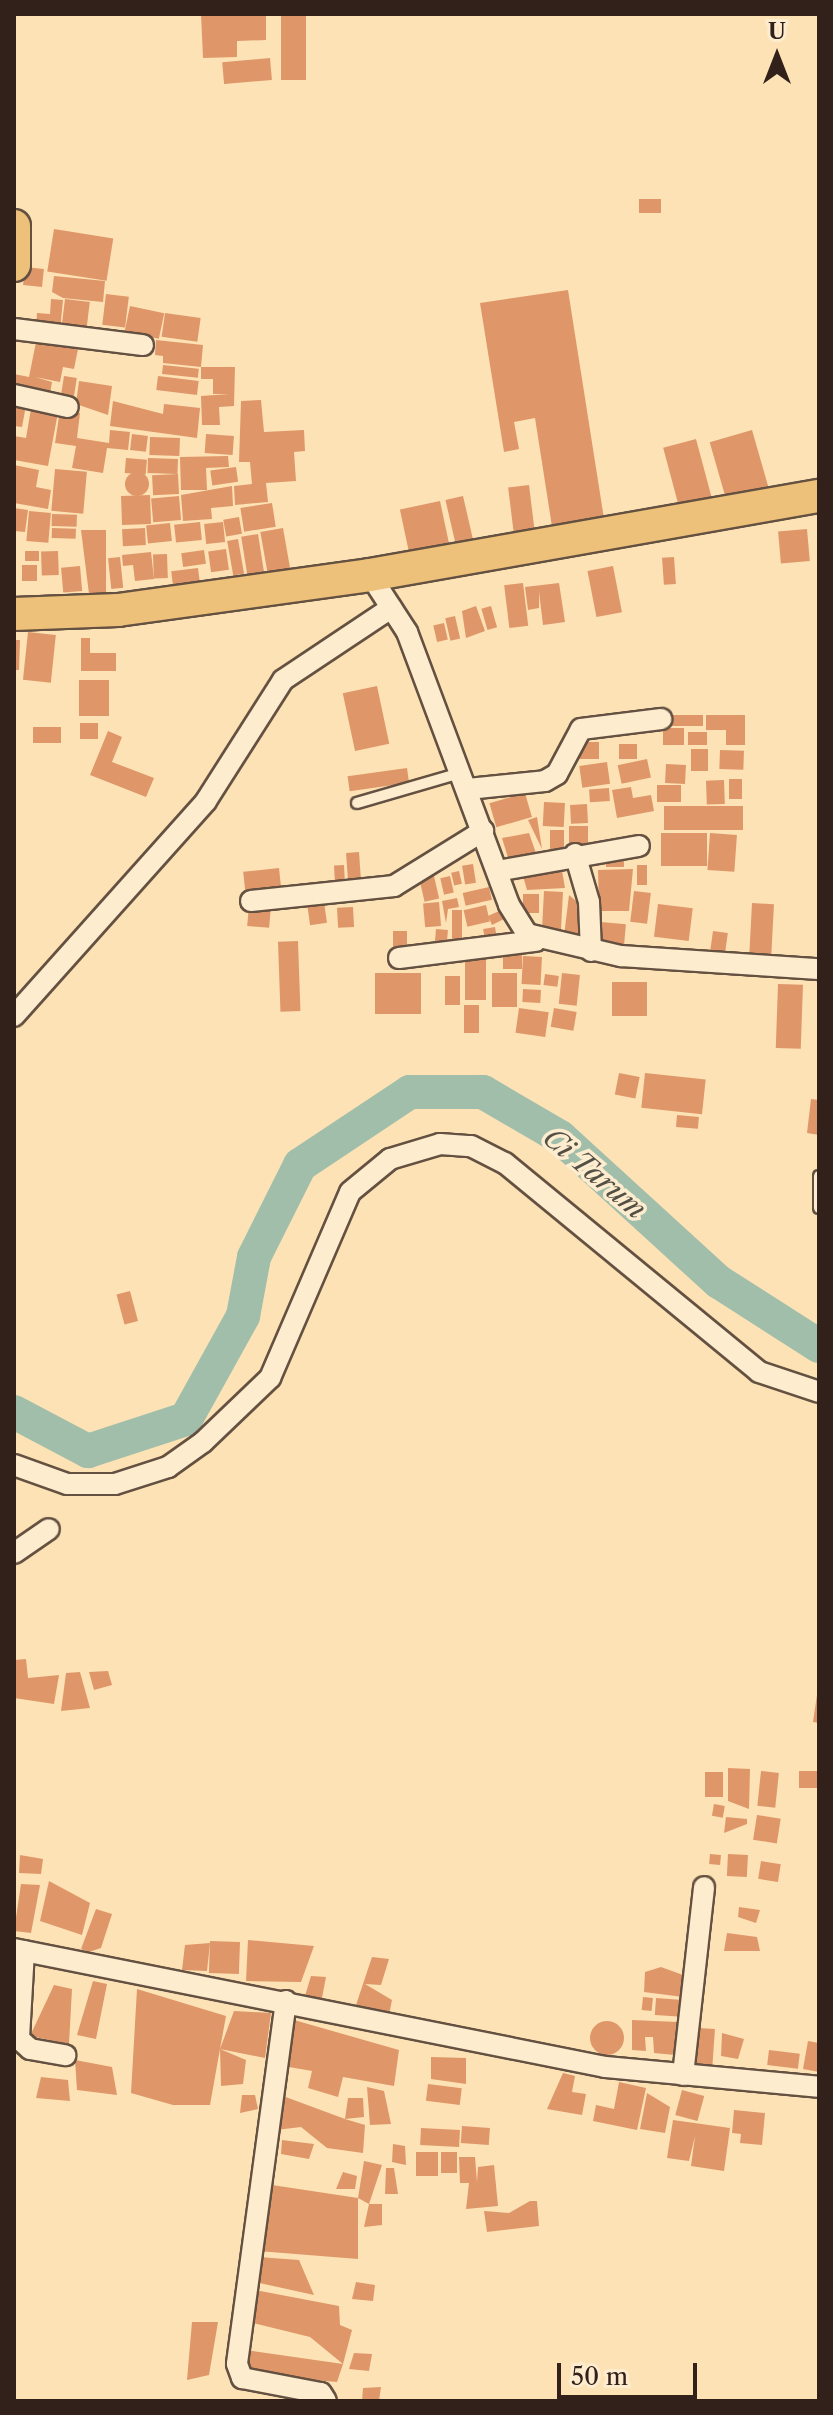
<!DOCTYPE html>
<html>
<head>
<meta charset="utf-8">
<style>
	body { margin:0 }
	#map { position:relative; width:833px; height:2415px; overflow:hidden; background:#fde2b5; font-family:"Libre Caslon Text",serif }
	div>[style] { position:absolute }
	.river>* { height:34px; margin:-17px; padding:0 17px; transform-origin:17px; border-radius:17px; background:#a0beaa }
	.building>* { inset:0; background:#df9769; transform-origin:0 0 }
	.round { border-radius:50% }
	.roads { filter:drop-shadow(2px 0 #645141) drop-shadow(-2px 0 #645141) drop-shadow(0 2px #645141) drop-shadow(0 -2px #645141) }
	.service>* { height:10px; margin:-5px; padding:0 5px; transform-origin:5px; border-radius:5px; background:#feeccf }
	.minor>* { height:20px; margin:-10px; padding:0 10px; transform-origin:10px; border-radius:10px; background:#feeccf }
	.primary>* { height:32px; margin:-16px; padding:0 16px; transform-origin:16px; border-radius:16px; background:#eec17a }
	span { translate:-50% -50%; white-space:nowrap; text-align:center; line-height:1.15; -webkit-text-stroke:7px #feeccf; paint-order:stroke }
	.water-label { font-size:28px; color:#525045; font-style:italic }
	.frame { position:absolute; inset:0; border:16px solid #31211a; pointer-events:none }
	.north { position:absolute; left:737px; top:16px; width:80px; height:80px; -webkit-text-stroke:6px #feeccf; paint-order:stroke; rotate:0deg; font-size:22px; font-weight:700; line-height:32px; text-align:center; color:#31211a }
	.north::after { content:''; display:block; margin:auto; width:28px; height:36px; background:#31211a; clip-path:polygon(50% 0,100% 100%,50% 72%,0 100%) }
	.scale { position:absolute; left:557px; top:2363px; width:140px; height:36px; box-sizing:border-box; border:4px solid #31211a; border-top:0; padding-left:10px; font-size:24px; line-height:28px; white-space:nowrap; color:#31211a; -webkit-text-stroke:6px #feeccf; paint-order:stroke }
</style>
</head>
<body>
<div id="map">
	<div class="river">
		<i style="left:14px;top:1412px;width:84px;rotate:27.8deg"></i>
		<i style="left:88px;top:1451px;width:103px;rotate:-18.1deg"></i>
		<i style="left:186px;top:1419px;width:118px;rotate:-61deg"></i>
		<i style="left:243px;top:1316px;width:60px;rotate:-79.4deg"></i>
		<i style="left:254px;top:1257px;width:103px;rotate:-63.4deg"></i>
		<i style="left:300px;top:1165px;width:132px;rotate:-33.6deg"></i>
		<i style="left:410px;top:1092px;width:73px"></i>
		<i style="left:483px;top:1092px;width:89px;rotate:30.3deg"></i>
		<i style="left:560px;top:1137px;width:215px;rotate:42.4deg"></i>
		<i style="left:719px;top:1282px;width:119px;rotate:32.6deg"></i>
	</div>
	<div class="building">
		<i style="clip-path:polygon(201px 14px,266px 14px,266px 40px,237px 41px,237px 57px,203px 58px)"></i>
		<i style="left:281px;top:14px;width:25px;height:66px"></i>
		<i style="left:270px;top:58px;width:22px;height:48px;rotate:85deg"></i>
		<i style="left:639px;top:199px;width:22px;height:14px"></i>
		<i style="left:54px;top:229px;width:60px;height:43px;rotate:9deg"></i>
		<i style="left:25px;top:267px;width:19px;height:18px;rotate:6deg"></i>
		<i style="clip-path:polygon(54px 276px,105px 281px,103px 302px,63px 298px,52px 292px)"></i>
		<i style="clip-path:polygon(568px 290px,605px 525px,553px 533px,535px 418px,514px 422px,519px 449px,504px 452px,480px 303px)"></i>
		<i style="left:106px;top:294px;width:23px;height:31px;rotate:7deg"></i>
		<i style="clip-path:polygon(51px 299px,63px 300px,60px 330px,36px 328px,37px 313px,50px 314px)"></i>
		<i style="left:65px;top:299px;width:25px;height:31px;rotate:7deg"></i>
		<i style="left:130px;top:306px;width:35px;height:26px;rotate:12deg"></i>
		<i style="left:165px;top:313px;width:36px;height:24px;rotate:8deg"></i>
		<i style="clip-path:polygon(37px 337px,79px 344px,74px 369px,63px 367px,60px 382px,35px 377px,52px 382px,49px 400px,14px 393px,14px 374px,29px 377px)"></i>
		<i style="clip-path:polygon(156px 340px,203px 345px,201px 367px,163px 363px,163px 356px,155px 355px)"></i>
		<i style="left:163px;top:365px;width:36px;height:9px;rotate:6deg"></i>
		<i style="clip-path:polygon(201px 367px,235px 367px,234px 406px,219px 407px,220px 425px,202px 425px,201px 396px,229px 394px,213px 394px,213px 379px,201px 379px)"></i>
		<i style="left:64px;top:376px;width:13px;height:27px;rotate:9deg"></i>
		<i style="left:158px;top:376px;width:41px;height:14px;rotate:7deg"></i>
		<i style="clip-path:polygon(79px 381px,112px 386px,108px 415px,76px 404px)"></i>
		<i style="clip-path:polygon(14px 398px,27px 400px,22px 427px,14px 426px)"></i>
		<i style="clip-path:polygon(261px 400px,264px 432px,304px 430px,305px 451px,294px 452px,296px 481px,266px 483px,268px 502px,235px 505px,234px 486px,252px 484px,250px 462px,239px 462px,241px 401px)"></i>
		<i style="clip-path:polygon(113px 401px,163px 414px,164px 404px,200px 408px,197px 438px,110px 426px)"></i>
		<i style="clip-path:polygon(32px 403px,59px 407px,48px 466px,14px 460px,14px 436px,26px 438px)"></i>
		<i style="clip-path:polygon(60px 410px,80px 413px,77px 438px,109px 443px,110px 430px,130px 432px,128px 450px,107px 448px,103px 473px,72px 468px,76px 446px,55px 443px)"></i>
		<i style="left:752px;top:430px;width:62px;height:44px;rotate:74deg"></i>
		<i style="left:132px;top:434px;width:16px;height:16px;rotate:7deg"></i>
		<i style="left:206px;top:434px;width:28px;height:19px;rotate:4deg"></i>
		<i style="left:150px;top:437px;width:30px;height:18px;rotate:2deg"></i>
		<i style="left:696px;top:439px;width:65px;height:34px;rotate:75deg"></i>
		<i style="clip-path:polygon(228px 456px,229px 467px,206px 468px,207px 490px,181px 490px,180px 457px)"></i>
		<i style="left:126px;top:458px;width:21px;height:15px;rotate:5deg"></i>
		<i style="left:148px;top:458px;width:30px;height:15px;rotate:2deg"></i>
		<i style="clip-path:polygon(14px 465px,39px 470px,36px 487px,51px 490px,48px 509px,14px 503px)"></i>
		<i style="left:236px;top:467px;width:15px;height:26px;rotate:82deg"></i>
		<i style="left:55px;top:469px;width:32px;height:42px;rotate:5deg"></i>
		<i class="round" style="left:125px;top:472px;width:24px;height:24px"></i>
		<i style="left:178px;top:474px;width:20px;height:26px;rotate:87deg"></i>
		<i style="left:529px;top:485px;width:56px;height:21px;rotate:83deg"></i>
		<i style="clip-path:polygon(232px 486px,233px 506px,211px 508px,212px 519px,183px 521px,181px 495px)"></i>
		<i style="left:150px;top:495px;width:29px;height:29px;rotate:88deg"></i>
		<i style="left:179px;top:496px;width:24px;height:28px;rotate:85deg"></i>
		<i style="left:463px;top:496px;width:50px;height:18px;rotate:77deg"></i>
		<i style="left:440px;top:501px;width:50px;height:41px;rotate:78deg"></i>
		<i style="left:272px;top:503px;width:24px;height:32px;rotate:81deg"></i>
		<i style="clip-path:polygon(14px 508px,28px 510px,25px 532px,14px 531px)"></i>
		<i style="left:29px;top:511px;width:22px;height:30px;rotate:5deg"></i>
		<i style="left:52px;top:514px;width:25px;height:12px;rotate:2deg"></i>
		<i style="left:239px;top:517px;width:17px;height:16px;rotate:80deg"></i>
		<i style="left:200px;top:522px;width:18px;height:26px;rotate:84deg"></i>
		<i style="left:223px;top:522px;width:20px;height:19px;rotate:84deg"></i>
		<i style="left:170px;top:523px;width:18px;height:24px;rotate:84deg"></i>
		<i style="left:52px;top:528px;width:24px;height:10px;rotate:2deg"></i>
		<i style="left:145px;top:528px;width:17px;height:23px;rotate:87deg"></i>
		<i style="left:283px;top:528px;width:47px;height:23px;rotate:80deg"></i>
		<i style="left:807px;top:529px;width:32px;height:29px;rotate:85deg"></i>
		<i style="clip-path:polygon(81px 530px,106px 530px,106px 594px,89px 594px)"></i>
		<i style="left:258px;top:534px;width:45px;height:17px;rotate:81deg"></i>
		<i style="left:238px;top:539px;width:35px;height:11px;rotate:80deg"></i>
		<i style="left:226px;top:549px;width:21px;height:18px;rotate:82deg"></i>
		<i style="left:204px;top:550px;width:14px;height:23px;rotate:82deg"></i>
		<i style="left:25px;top:551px;width:14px;height:10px"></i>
		<i style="left:58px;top:551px;width:24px;height:17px;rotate:88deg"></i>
		<i style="clip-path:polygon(151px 552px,154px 579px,135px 581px,133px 565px,123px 566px,122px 555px)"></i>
		<i style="left:167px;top:554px;width:24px;height:14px;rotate:88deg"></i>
		<i style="left:120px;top:557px;width:31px;height:12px;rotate:84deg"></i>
		<i style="left:674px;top:557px;width:27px;height:12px;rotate:86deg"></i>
		<i style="left:37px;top:565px;width:16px;height:15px;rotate:90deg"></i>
		<i style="left:80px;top:566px;width:25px;height:19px;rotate:85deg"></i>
		<i style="left:613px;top:566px;width:47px;height:26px;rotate:79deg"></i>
		<i style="left:198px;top:568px;width:17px;height:27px;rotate:83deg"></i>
		<i style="left:523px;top:583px;width:43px;height:19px;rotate:83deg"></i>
		<i style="clip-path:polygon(559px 583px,565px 622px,543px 625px,539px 592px,539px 608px,528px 610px,525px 587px)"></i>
		<i style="clip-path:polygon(476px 606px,485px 631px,466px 638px,462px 611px)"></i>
		<i style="left:491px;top:606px;width:22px;height:10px;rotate:74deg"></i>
		<i style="left:455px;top:616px;width:23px;height:10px;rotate:77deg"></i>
		<i style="left:444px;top:623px;width:17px;height:11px;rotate:77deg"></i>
		<i style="left:28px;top:632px;width:28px;height:48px;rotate:6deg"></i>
		<i style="clip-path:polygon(81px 638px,90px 638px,90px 653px,116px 653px,116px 671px,81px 671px)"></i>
		<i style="clip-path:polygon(14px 640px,20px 640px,19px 670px,14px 670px)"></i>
		<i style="left:79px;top:680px;width:30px;height:36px"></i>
		<i style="left:377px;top:686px;width:59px;height:35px;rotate:78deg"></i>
		<i style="left:666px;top:715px;width:37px;height:11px"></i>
		<i style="clip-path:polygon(706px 715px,745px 715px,745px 745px,726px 745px,726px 730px,706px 730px)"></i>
		<i style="left:80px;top:723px;width:18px;height:16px"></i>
		<i style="left:33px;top:727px;width:28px;height:16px"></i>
		<i style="left:663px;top:728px;width:21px;height:17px"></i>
		<i style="clip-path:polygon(108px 731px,122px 737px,112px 762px,154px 778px,146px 797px,90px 775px)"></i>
		<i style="left:688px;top:732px;width:19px;height:13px"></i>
		<i style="left:579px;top:742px;width:20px;height:17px"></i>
		<i style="left:619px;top:744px;width:18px;height:15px"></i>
		<i style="left:691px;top:749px;width:17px;height:22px"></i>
		<i style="left:720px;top:750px;width:24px;height:19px;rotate:2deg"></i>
		<i style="left:647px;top:759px;width:19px;height:30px;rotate:78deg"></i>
		<i style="left:607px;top:762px;width:22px;height:28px;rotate:82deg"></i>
		<i style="left:666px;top:764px;width:20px;height:19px;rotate:3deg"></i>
		<i style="left:407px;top:768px;width:15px;height:60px;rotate:82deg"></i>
		<i style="left:729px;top:779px;width:13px;height:20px"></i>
		<i style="left:724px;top:780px;width:24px;height:18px;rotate:88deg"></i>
		<i style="left:681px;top:785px;width:17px;height:24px;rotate:90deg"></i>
		<i style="clip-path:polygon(631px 787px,633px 798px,651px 795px,654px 811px,617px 818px,612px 790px)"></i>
		<i style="left:609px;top:788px;width:13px;height:20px;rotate:86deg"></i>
		<i style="left:525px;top:793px;width:25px;height:37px;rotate:74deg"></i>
		<i style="left:544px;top:802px;width:21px;height:24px;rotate:3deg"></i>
		<i style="left:587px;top:804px;width:19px;height:17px;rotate:87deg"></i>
		<i style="left:664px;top:806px;width:79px;height:24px"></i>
		<i style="clip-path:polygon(537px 817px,542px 849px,528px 820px)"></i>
		<i style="left:569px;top:826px;width:19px;height:22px"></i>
		<i style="left:550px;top:830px;width:14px;height:23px"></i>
		<i style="clip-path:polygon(529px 833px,537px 856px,509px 861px,502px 838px)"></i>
		<i style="left:661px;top:833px;width:46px;height:33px"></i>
		<i style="left:710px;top:833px;width:27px;height:37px;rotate:4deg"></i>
		<i style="left:359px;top:852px;width:27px;height:13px;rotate:86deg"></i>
		<i style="left:606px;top:852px;width:18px;height:15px"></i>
		<i style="left:473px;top:864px;width:19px;height:11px;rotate:81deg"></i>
		<i style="left:344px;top:865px;width:17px;height:10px;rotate:87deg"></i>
		<i style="clip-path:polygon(561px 865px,565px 888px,527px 890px,521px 869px)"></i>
		<i style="left:637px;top:865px;width:10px;height:20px"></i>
		<i style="left:279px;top:868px;width:27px;height:36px;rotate:84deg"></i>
		<i style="clip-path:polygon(633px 869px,629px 911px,599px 911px,598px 870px)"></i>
		<i style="left:459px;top:871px;width:13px;height:8px;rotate:77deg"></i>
		<i style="left:434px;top:876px;width:23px;height:15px;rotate:77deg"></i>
		<i style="left:450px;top:876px;width:17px;height:10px;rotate:77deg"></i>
		<i style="left:489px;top:887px;width:13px;height:27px;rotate:77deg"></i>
		<i style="left:544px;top:891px;width:19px;height:40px;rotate:3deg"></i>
		<i style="left:634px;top:891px;width:17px;height:31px;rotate:7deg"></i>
		<i style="left:523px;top:894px;width:16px;height:19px"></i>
		<i style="clip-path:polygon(569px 895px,583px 907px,583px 940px,564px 936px)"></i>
		<i style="clip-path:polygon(457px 898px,459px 907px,448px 909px,446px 923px,442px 901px)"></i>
		<i style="left:324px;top:902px;width:21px;height:17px;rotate:82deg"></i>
		<i style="left:439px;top:902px;width:24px;height:16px;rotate:85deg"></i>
		<i style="left:752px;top:903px;width:22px;height:55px;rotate:3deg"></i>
		<i style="left:658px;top:904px;width:35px;height:33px;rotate:7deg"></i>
		<i style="left:249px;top:905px;width:22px;height:21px;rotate:5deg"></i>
		<i style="left:486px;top:905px;width:17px;height:23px;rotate:77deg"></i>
		<i style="left:353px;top:907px;width:20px;height:16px;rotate:87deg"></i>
		<i style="left:452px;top:910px;width:10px;height:33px"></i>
		<i style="clip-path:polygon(499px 911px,504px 919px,492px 925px,488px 916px)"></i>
		<i style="left:601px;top:922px;width:25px;height:24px;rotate:5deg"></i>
		<i style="left:495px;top:927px;width:12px;height:12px;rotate:81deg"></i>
		<i style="left:436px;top:929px;width:12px;height:16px;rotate:5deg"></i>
		<i style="left:393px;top:931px;width:14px;height:23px"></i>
		<i style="left:713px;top:931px;width:15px;height:23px;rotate:8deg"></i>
		<i style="left:298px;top:941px;width:70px;height:20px;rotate:88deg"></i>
		<i style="left:503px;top:953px;width:19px;height:16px"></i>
		<i style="left:523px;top:956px;width:19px;height:28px;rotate:3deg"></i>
		<i style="left:465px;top:958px;width:21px;height:42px"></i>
		<i style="left:375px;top:973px;width:46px;height:41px"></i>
		<i style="left:492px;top:973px;width:25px;height:34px"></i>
		<i style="left:562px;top:973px;width:18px;height:31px;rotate:6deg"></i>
		<i style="left:545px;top:974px;width:14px;height:11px;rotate:8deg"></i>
		<i style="left:445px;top:976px;width:15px;height:29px"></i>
		<i style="left:612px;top:982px;width:35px;height:34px"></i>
		<i style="left:778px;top:984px;width:25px;height:64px;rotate:2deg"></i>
		<i style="left:523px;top:989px;width:18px;height:13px;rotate:3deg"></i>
		<i style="left:464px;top:1005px;width:15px;height:28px"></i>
		<i style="left:519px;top:1008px;width:30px;height:25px;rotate:8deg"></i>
		<i style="left:554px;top:1008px;width:23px;height:19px;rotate:10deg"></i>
		<i style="left:619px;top:1073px;width:21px;height:22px;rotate:11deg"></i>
		<i style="left:645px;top:1073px;width:61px;height:35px;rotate:6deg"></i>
		<i style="clip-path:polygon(811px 1099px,819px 1100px,819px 1135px,807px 1133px)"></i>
		<i style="left:677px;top:1115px;width:22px;height:12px;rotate:5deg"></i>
		<i style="left:130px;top:1291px;width:31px;height:14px;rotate:75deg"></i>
		<i style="clip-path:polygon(26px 1659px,28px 1678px,59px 1675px,54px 1704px,14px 1698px,14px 1660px)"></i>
		<i style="clip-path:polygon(108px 1671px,112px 1685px,94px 1690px,89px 1672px)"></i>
		<i style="clip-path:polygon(80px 1672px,90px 1708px,61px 1711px,66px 1673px)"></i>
		<i style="clip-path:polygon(817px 1695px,819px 1695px,819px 1723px,813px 1722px)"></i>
		<i style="clip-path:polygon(728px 1768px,750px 1769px,749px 1809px,728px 1801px)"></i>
		<i style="left:761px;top:1771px;width:18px;height:35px;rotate:6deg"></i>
		<i style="left:799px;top:1771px;width:20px;height:17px"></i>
		<i style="left:705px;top:1772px;width:18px;height:25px"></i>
		<i style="left:714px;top:1804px;width:11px;height:12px;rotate:10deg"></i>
		<i style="left:757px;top:1815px;width:24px;height:25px;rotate:9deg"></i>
		<i style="clip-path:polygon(726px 1817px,747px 1819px,747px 1824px,724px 1833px)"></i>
		<i style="left:710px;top:1854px;width:11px;height:10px;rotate:5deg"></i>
		<i style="left:728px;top:1854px;width:20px;height:22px;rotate:3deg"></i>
		<i style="clip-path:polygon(20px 1855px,43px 1859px,41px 1874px,19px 1873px)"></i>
		<i style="left:761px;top:1861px;width:20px;height:18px;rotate:9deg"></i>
		<i style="clip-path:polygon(49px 1881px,90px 1903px,82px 1935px,40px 1921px)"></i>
		<i style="clip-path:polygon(21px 1884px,40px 1885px,31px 1933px,14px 1931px)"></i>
		<i style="clip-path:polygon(739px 1907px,760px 1910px,756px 1923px,738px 1917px)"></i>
		<i style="clip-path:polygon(96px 1909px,112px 1914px,101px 1948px,89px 1952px,81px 1949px)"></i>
		<i style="clip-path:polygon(727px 1933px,757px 1937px,760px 1951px,724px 1951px)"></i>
		<i style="clip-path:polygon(248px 1940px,314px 1946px,301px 1982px,246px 1981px)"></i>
		<i style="left:240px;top:1942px;width:32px;height:30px;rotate:92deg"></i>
		<i style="clip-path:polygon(210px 1943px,207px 1971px,182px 1970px,185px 1945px)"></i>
		<i style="clip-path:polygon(372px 1957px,389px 1959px,381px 1985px,365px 1984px,392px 2000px,389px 2015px,355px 2008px)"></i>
		<i style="clip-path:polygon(661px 1967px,683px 1975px,683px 1997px,644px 1992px,645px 1972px)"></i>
		<i style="clip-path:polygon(311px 1976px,326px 1977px,322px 1998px,305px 1996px)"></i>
		<i style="clip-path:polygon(93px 1981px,107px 1984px,96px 2039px,77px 2035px)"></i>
		<i style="clip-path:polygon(54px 1985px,72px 1989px,69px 2044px,30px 2036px)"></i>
		<i style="clip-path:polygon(137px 1989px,226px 2016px,220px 2049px,234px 2011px,271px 2013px,265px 2058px,220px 2049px,246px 2060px,243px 2084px,221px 2086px,220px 2049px,210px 2105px,173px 2105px,131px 2093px)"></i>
		<i style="left:643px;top:1997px;width:10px;height:13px;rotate:6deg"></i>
		<i style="left:656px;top:1998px;width:27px;height:17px;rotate:4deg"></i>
		<i style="clip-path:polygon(294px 2020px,399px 2050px,394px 2086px,343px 2077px,338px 2097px,308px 2088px,312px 2071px,289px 2067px)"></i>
		<i style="clip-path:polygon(632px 2020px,678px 2022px,675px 2055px,654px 2053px,653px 2037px,645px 2037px,646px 2051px,632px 2050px)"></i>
		<i class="round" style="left:590px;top:2021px;width:34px;height:34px"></i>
		<i style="left:699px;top:2028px;width:16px;height:37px;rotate:4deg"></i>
		<i style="clip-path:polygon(722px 2033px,744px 2039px,738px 2059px,721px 2056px)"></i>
		<i style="clip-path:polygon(808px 2041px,819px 2043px,819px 2072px,803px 2069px)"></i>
		<i style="left:769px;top:2050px;width:31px;height:15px;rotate:7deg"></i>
		<i style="clip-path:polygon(431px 2057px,466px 2058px,466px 2084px,431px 2079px)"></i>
		<i style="clip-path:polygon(75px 2060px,112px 2067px,117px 2095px,77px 2090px)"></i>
		<i style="clip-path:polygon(563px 2073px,575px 2076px,572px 2092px,586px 2094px,582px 2115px,547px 2109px)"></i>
		<i style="clip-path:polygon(41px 2077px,68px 2080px,70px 2101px,36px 2098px)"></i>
		<i style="clip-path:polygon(619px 2082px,646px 2088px,637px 2130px,593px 2121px,596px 2105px,614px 2109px)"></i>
		<i style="left:428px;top:2084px;width:34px;height:17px;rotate:7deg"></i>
		<i style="clip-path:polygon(367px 2087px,384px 2091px,391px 2124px,370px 2125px)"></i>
		<i style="left:682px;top:2090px;width:23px;height:26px;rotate:15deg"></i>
		<i style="clip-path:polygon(647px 2093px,670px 2107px,665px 2133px,640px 2129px)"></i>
		<i style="clip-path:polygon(242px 2095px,255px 2095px,258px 2109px,240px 2113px)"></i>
		<i style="clip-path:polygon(283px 2096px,345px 2119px,348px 2098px,363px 2098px,364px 2117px,345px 2119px,365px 2125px,363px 2153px,327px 2148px,301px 2127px,276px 2130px)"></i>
		<i style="clip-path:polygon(734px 2110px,765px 2113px,762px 2145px,740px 2143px,741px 2134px,732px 2133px)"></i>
		<i style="clip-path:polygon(673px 2120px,730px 2128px,724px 2171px,691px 2166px,695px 2136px,689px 2161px,667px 2158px)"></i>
		<i style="left:462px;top:2126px;width:28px;height:17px;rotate:4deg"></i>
		<i style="left:421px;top:2128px;width:39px;height:17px;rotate:3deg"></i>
		<i style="clip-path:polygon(282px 2140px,314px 2144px,309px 2159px,281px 2154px)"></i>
		<i style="clip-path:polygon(393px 2144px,405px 2146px,406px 2165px,392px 2162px)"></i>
		<i style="left:416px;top:2152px;width:22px;height:24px"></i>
		<i style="left:441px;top:2152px;width:16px;height:21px"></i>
		<i style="clip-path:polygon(459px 2157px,475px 2157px,477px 2182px,478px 2167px,494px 2165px,498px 2206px,466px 2209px,469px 2183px,460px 2183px)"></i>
		<i style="clip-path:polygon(364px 2161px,382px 2165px,369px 2204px,382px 2204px,382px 2225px,364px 2227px,369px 2204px,358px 2198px)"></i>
		<i style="clip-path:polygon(386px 2168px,394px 2168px,398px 2194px,385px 2194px)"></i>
		<i style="clip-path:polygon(343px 2172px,357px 2176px,355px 2189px,336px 2189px)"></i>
		<i style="clip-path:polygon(272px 2185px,358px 2198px,358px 2259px,258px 2251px)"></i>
		<i style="clip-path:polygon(530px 2201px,537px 2201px,539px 2226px,487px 2232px,484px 2211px,509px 2213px)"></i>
		<i style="clip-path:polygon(259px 2257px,299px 2260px,314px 2295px,255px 2282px)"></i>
		<i style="clip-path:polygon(356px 2282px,375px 2285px,373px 2301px,352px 2299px)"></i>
		<i style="clip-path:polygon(255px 2290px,339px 2306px,340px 2325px,352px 2330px,343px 2364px,337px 2382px,251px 2375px,246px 2350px,343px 2364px,310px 2337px,253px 2323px)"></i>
		<i style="clip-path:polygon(192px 2322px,218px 2322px,209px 2375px,187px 2380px)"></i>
		<i style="clip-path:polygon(354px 2353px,372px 2354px,369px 2371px,349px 2369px)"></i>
		<i style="clip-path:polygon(381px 2387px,379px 2401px,362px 2401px,363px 2388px)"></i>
	</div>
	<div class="roads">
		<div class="service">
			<i style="left:357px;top:803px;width:107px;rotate:-16.2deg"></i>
			<i style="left:819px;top:1176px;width:32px;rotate:90deg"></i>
		</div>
		<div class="minor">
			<i style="left:14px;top:329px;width:130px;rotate:7.1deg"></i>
			<i style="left:14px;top:395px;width:55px;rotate:12.5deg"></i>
			<i style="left:370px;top:575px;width:68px;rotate:57deg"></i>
			<i style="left:407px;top:632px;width:291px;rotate:69.5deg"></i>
			<i style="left:509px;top:905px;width:34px;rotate:58deg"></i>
			<i style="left:527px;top:934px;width:97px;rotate:13.2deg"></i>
			<i style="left:621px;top:956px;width:198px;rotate:3.8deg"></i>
			<i style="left:468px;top:789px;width:77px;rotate:-5.9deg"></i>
			<i style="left:545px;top:781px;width:14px;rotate:-30deg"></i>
			<i style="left:557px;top:774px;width:51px;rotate:-61.9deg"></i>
			<i style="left:581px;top:729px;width:81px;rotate:-7.1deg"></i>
			<i style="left:575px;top:854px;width:50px;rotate:73.7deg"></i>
			<i style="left:589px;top:902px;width:49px;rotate:87.7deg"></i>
			<i style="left:497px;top:871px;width:144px;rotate:-10deg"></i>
			<i style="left:251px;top:901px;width:144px;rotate:-6deg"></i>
			<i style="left:394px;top:886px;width:105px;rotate:-31.7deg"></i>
			<i style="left:399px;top:958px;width:138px;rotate:-7.1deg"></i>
			<i style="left:14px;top:1016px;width:288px;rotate:-48.2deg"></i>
			<i style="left:206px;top:801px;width:143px;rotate:-57.5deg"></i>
			<i style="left:283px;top:680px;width:130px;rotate:-33.7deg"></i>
			<i style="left:14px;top:1465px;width:56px;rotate:19.7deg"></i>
			<i style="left:67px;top:1484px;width:48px"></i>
			<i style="left:115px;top:1484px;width:56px;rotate:-17.8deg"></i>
			<i style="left:168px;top:1467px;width:43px;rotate:-35.5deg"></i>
			<i style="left:203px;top:1442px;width:93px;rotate:-43.7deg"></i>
			<i style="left:270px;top:1378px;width:202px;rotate:-66.7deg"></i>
			<i style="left:350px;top:1192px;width:52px;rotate:-39.5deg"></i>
			<i style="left:390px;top:1159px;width:52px;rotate:-16.7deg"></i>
			<i style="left:440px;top:1144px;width:31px;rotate:4deg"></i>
			<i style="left:471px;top:1146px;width:38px;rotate:27deg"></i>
			<i style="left:505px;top:1163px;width:329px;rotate:39.4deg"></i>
			<i style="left:759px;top:1372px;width:63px;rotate:18.4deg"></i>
			<i style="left:14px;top:1553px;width:42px;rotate:-34.4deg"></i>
			<i style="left:14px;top:1949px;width:603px;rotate:11.29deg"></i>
			<i style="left:605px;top:2067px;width:215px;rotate:5.3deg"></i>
			<i style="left:24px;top:1951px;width:88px;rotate:93.3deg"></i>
			<i style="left:19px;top:2039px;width:15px;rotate:42deg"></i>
			<i style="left:30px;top:2049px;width:36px;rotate:10deg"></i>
			<i style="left:286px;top:2001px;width:366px;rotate:97.7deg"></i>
			<i style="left:237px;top:2364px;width:15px;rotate:70deg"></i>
			<i style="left:242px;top:2378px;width:80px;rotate:10.8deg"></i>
			<i style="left:321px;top:2393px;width:9px;rotate:58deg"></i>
			<i style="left:683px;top:2075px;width:189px;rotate:-83.6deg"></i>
		</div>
		<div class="primary">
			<i style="left:14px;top:226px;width:39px;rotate:90deg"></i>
			<i style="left:14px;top:614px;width:104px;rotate:-2.2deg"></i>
			<i style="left:118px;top:610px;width:254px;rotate:-7.9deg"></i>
			<i style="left:370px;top:575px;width:456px;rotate:-10deg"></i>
		</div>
	</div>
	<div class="water-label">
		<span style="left:595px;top:1173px;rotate:40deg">Ci Tarum</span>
	</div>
	<div class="frame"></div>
	<div class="north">U</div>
	<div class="scale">50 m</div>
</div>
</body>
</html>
